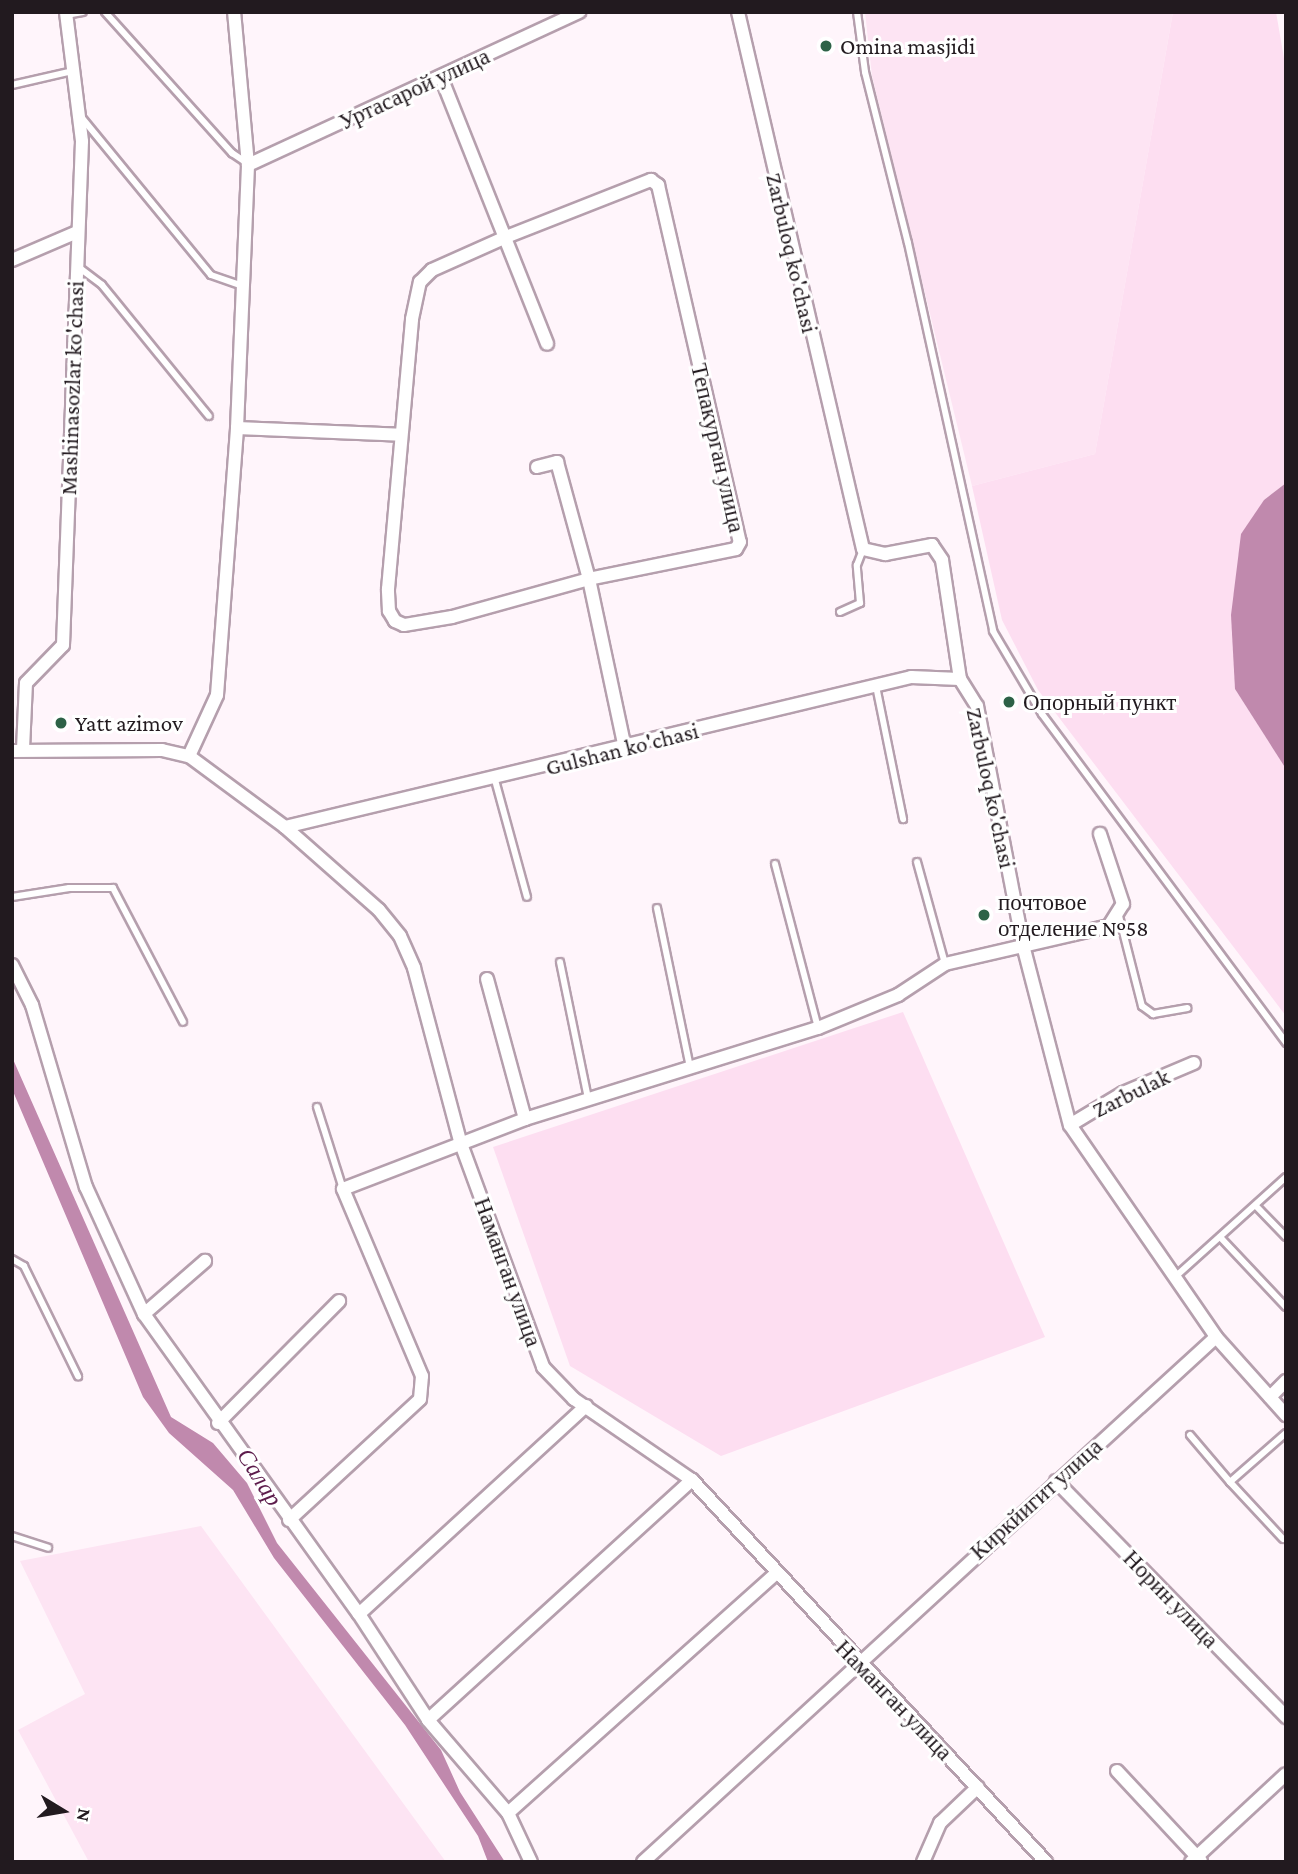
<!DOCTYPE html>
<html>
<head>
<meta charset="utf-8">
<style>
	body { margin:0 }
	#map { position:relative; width:1298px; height:1874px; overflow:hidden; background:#fff5fb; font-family:"Crimson Pro",serif }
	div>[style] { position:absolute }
	.built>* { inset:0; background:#fde4f3 }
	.green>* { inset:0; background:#fddef1 }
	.water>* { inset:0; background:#c089ad }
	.roads { filter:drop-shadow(2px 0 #b59fad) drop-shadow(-2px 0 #b59fad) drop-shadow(0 2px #b59fad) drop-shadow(0 -2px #b59fad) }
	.service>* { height:6px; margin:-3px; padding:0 3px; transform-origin:3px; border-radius:3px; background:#fff }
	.minor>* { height:12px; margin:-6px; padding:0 6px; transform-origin:6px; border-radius:6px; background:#fff }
	.dots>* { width:19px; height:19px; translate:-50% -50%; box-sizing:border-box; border:4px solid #fff; border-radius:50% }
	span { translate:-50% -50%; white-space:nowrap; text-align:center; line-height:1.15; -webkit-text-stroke:6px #fff; paint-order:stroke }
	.poi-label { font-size:23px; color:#221a1f }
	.left { translate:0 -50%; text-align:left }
	.street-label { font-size:23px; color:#221a1f }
	.water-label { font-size:24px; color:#5d1c4c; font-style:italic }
	.frame { position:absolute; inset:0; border:14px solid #221a1f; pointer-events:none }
	.north { position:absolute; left:28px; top:1776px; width:70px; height:70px; -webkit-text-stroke:5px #fff; paint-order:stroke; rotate:101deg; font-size:19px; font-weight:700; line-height:28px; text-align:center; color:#221a1f }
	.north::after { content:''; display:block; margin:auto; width:24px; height:32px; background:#221a1f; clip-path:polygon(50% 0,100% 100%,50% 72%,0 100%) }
</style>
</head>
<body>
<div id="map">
	<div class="built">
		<i style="clip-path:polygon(865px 12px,1173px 12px,1095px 454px,972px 486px,872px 76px)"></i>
		<i style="clip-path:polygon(201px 1526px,446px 1862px,89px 1862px,18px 1730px,85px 1694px,20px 1561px)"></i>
	</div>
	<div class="green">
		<i style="clip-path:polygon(1173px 12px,1276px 12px,1286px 70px,1286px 483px,1264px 500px,1235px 689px,1286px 769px,1286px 1016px,1038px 690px,1002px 620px,972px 486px,1095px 454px)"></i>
		<i style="clip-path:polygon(903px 1012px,1045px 1337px,721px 1456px,570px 1366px,493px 1147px)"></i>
	</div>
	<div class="water">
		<i style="clip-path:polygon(1286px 483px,1286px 769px,1235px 689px,1231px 615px,1241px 534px,1264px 500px)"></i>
		<i style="clip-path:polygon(12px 1057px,171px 1417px,213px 1443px,247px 1483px,277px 1543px,441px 1750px,460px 1792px,505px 1862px,488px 1862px,478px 1836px,405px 1725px,274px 1558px,233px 1490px,169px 1433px,143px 1397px,12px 1089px)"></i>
	</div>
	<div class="roads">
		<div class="service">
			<i style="left:105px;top:12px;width:190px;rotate:48deg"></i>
			<i style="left:232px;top:153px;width:18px;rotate:34deg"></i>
			<i style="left:857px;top:12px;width:61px;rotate:82.4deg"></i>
			<i style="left:865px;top:72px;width:176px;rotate:75.9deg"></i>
			<i style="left:908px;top:243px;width:397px;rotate:77.6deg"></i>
			<i style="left:993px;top:631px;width:96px;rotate:59.4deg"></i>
			<i style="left:1042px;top:714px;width:410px;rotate:53.4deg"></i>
			<i style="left:66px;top:15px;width:17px;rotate:-10deg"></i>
			<i style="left:12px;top:85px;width:63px;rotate:-12.9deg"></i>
			<i style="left:82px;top:118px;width:203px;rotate:50.6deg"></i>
			<i style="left:211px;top:275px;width:34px;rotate:19deg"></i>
			<i style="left:77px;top:266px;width:31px;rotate:37deg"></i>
			<i style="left:102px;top:285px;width:169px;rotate:50.8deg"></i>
			<i style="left:840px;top:612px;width:22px;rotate:-24deg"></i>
			<i style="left:860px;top:603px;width:38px;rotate:-95deg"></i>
			<i style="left:857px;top:565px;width:17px;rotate:-69deg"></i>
			<i style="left:876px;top:686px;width:136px;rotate:78.5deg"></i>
			<i style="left:495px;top:780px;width:121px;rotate:74.7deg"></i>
			<i style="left:917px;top:862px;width:106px;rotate:74.6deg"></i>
			<i style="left:775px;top:864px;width:170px;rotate:75.3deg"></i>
			<i style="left:12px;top:897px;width:58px;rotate:-9deg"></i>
			<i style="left:69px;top:888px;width:44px"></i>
			<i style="left:113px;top:888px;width:151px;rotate:62.4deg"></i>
			<i style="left:657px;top:908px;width:162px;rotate:78.3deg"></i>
			<i style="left:1119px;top:916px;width:93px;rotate:75.7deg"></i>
			<i style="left:1142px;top:1006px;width:14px;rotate:36deg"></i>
			<i style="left:1153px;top:1014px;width:35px;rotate:-10deg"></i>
			<i style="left:560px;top:962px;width:140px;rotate:78.4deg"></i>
			<i style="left:317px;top:1107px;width:86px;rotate:72.4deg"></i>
			<i style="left:1256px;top:1206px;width:43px;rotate:45.9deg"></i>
			<i style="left:1220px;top:1237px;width:96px;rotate:46.7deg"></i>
			<i style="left:12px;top:1259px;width:14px;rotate:30deg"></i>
			<i style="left:24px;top:1266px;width:123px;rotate:63.9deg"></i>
			<i style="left:1175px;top:1277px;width:149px;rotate:-42deg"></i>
			<i style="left:1190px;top:1435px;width:62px;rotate:49.6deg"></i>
			<i style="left:12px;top:1536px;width:38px;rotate:18deg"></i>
			<i style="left:1283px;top:1539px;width:78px;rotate:-132.9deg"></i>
			<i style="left:1230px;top:1482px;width:74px;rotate:-41.2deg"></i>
		</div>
		<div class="minor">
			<i style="left:738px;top:12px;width:551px;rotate:76.9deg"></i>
			<i style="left:863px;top:549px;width:23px;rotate:13deg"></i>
			<i style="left:885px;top:554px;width:48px;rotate:-10.8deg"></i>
			<i style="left:932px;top:545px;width:18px;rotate:56deg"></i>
			<i style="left:942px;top:560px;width:120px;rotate:81.4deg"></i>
			<i style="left:960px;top:679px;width:32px;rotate:58deg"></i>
			<i style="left:977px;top:706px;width:248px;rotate:79.1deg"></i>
			<i style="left:1024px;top:949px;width:182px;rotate:75.4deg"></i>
			<i style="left:1070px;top:1125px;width:257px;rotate:55.4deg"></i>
			<i style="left:1216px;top:1337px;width:105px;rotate:48.1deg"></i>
			<i style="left:441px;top:77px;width:287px;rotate:68.3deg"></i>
			<i style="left:248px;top:165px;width:365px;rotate:-24.8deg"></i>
			<i style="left:651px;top:180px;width:9px;rotate:36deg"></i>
			<i style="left:658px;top:185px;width:366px;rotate:77.1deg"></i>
			<i style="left:740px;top:542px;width:8px;rotate:120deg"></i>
			<i style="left:736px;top:549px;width:150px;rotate:168.5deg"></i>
			<i style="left:589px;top:579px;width:142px;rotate:164.5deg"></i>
			<i style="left:452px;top:617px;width:49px;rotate:170.5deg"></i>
			<i style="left:404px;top:625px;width:10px;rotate:-156deg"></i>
			<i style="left:395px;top:621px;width:12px;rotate:-121deg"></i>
			<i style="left:389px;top:611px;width:22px;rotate:-93deg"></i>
			<i style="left:388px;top:589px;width:271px;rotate:-84.9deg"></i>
			<i style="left:412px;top:319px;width:38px;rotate:-78deg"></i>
			<i style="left:420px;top:282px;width:17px;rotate:-45deg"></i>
			<i style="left:432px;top:270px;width:81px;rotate:-24deg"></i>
			<i style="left:506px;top:237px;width:156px;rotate:-21.5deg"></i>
			<i style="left:12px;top:260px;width:71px;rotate:-23.3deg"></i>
			<i style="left:237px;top:428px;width:164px;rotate:2.4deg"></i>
			<i style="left:537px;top:467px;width:21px;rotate:-14deg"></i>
			<i style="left:557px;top:462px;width:121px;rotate:74.7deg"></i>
			<i style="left:589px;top:579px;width:173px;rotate:78deg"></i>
			<i style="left:23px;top:749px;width:66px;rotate:-87.4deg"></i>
			<i style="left:26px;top:683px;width:53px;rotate:-45.8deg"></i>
			<i style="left:63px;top:645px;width:504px;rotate:-87.84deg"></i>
			<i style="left:82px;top:141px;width:130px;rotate:-97.1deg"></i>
			<i style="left:12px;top:751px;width:150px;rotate:-0.4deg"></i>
			<i style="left:162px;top:750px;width:28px;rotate:13deg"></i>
			<i style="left:189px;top:756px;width:119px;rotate:36.5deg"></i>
			<i style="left:285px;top:827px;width:125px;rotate:41.4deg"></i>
			<i style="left:379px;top:910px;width:33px;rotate:51deg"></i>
			<i style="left:400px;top:936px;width:35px;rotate:66deg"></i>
			<i style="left:414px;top:968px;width:179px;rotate:75.1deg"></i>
			<i style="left:460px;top:1141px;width:241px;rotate:69.8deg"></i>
			<i style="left:543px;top:1367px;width:45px;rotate:45.9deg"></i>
			<i style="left:574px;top:1399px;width:143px;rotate:34.5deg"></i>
			<i style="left:692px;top:1480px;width:521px;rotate:47.18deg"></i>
			<i style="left:189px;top:756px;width:67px;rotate:-65.3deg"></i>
			<i style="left:217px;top:695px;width:268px;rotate:-85.7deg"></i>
			<i style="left:237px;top:428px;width:263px;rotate:-87.6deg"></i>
			<i style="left:248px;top:165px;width:154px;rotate:-95.2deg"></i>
			<i style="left:285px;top:827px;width:644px;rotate:-13.47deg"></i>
			<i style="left:911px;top:677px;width:49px;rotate:2.3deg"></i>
			<i style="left:12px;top:965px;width:45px;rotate:63.4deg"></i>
			<i style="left:32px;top:1005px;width:190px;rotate:73.5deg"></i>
			<i style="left:86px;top:1187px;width:140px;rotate:65.5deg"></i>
			<i style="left:144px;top:1314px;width:369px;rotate:54.4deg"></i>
			<i style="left:359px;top:1614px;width:126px;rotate:56.9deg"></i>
			<i style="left:428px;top:1720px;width:123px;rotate:49.3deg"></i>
			<i style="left:508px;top:1813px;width:54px;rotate:64.9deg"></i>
			<i style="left:487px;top:979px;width:145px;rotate:74.8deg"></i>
			<i style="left:1070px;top:1125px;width:62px;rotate:-31.1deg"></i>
			<i style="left:1123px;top:1093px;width:77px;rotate:-22.9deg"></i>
			<i style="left:144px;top:1314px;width:81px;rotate:-41deg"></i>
			<i style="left:1270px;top:1397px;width:23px;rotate:-45deg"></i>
			<i style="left:218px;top:1423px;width:172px;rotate:-45.2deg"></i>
			<i style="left:1056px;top:1481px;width:330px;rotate:45.7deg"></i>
			<i style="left:289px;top:1520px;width:178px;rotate:-42.7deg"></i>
			<i style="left:420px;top:1399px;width:23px;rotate:-85deg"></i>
			<i style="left:422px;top:1376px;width:203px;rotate:-112.9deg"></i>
			<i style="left:343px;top:1189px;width:195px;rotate:-21deg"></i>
			<i style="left:525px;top:1119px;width:307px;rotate:-17.3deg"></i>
			<i style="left:818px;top:1028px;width:87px;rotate:-22.4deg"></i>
			<i style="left:898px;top:995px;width:56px;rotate:-33.4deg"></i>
			<i style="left:945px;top:964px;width:168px;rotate:-13deg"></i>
			<i style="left:1109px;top:926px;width:26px;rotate:-58deg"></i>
			<i style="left:1123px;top:904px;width:74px;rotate:-108.2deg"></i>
			<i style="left:359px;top:1614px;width:308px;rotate:-42.5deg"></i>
			<i style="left:428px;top:1720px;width:357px;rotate:-42.3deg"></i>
			<i style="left:1117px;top:1771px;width:123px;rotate:47deg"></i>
			<i style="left:508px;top:1813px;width:358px;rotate:-41.8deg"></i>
			<i style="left:643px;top:1862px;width:777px;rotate:-42.5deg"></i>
			<i style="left:923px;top:1862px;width:43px;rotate:-66.4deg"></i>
			<i style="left:940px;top:1823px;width:52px;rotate:-43.5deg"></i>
			<i style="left:1191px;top:1862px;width:129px;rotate:-42.8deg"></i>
		</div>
	</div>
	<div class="dots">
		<i style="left:826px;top:46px;background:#2d6247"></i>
		<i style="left:1009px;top:702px;background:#2d6247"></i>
		<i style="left:61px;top:723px;background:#2d6247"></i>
		<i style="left:984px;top:915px;background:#2d6247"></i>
	</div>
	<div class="poi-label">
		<span class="left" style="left:840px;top:46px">Omina masjidi</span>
		<span class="left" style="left:1023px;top:702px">Опорный пункт</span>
		<span class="left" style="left:75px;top:723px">Yatt azimov</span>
		<span class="left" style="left:998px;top:915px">почтовое<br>отделение №58</span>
	</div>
	<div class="street-label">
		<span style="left:414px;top:89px;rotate:-25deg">Уртасарой улица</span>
		<span style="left:792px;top:253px;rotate:77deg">Zarbuloq ko'chasi</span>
		<span style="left:72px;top:388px;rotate:-88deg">Mashinasozlar ko'chasi</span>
		<span style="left:718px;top:448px;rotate:77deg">Тепакурган улица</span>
		<span style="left:622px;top:749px;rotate:-14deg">Gulshan ko'chasi</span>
		<span style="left:991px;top:788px;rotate:78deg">Zarbuloq ko'chasi</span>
		<span style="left:1131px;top:1093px;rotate:-26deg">Zarbulak</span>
		<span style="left:508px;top:1272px;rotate:70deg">Наманган улица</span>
		<span style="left:1036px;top:1499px;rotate:-42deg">Киркйигит улица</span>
		<span style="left:1171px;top:1599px;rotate:46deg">Норин улица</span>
		<span style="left:894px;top:1700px;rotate:46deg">Наманган улица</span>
	</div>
	<div class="water-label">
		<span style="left:260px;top:1477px;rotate:58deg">Салар</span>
	</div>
	<div class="frame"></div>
	<div class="north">N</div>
</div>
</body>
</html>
